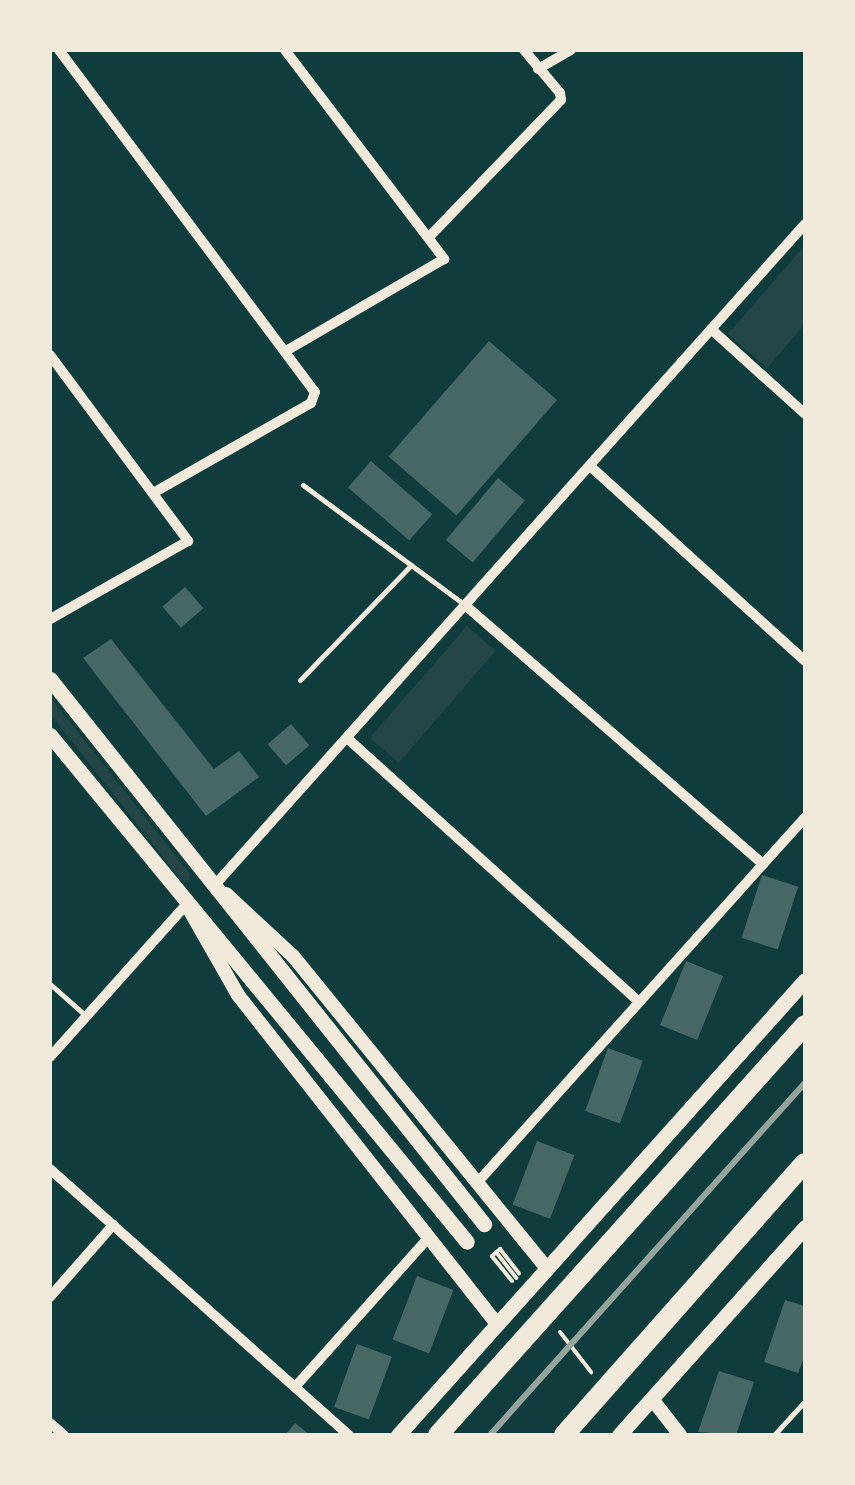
<!DOCTYPE html>
<html>
<head>
<meta charset="utf-8">
<style>
	body { margin:0 }
	#map { position:relative; width:855px; height:1485px; overflow:hidden; background:#0f3d3e; font-family:"Roboto Serif",serif }
	div>[style] { position:absolute }
	.green>* { inset:0; background:#244646; transform-origin:0 0 }
	.building>* { inset:0; background:#486865; transform-origin:0 0 }
	.path>* { height:4px; margin:-2px; padding:0 2px; transform-origin:2px; border-radius:2px; background:#f1e9da }
	.service>* { height:5px; margin:-2.5px; padding:0 2.5px; transform-origin:2.5px; border-radius:2.5px; background:#f1e9da }
	.minor>* { height:10px; margin:-5px; padding:0 5px; transform-origin:5px; border-radius:5px; background:#f1e9da }
	.tertiary>* { height:14px; margin:-7px; padding:0 7px; transform-origin:7px; border-radius:7px; background:#f1e9da }
	.secondary>* { height:15px; margin:-7.5px; padding:0 7.5px; transform-origin:7.5px; border-radius:7.5px; background:#f1e9da }
	.motorway>* { height:20px; margin:-10px; padding:0 10px; transform-origin:10px; border-radius:10px; background:#f1e9da }
	.rail>* { height:6px; margin:-3px; padding:0 3px; transform-origin:3px; border-radius:3px; background:#97a49c }
	span { translate:-50% -50%; white-space:nowrap; text-align:center; line-height:1.15; -webkit-text-stroke:8px #f1e9da; paint-order:stroke }
	.frame { position:absolute; inset:0; border:52px solid #f1e9da; pointer-events:none }
</style>
</head>
<body>
<div id="map">
	<div class="green">
		<i style="clip-path:polygon(805px 245px,805px 324px,767px 368px,728px 334px)"></i>
		<i style="left:467px;top:626px;width:38px;height:148px;rotate:41deg"></i>
		<i style="clip-path:polygon(50px 697px,190px 874px,189px 882px,182px 881px,50px 714px)"></i>
	</div>
	<div class="building">
		<i style="left:489px;top:341px;width:90px;height:153px;rotate:41deg"></i>
		<i style="left:371px;top:461px;width:81px;height:35px;rotate:41deg"></i>
		<i style="left:498px;top:478px;width:35px;height:81px;rotate:40deg"></i>
		<i style="left:185px;top:587px;width:28px;height:30px;rotate:49deg"></i>
		<i style="clip-path:polygon(111px 639px,214px 769px,239px 751px,259px 777px,206px 816px,83px 658px)"></i>
		<i style="left:291px;top:724px;width:28px;height:31px;rotate:49deg"></i>
		<i style="left:762px;top:875px;width:38px;height:66px;rotate:18deg"></i>
		<i style="left:686px;top:961px;width:40px;height:69px;rotate:22deg"></i>
		<i style="left:608px;top:1048px;width:37px;height:67px;rotate:20deg"></i>
		<i style="left:537px;top:1141px;width:40px;height:68px;rotate:21deg"></i>
		<i style="left:417px;top:1276px;width:39px;height:68px;rotate:21deg"></i>
		<i style="clip-path:polygon(785px 1300px,805px 1306px,805px 1355px,798px 1373px,764px 1362px)"></i>
		<i style="left:357px;top:1344px;width:37px;height:67px;rotate:20deg"></i>
		<i style="clip-path:polygon(719px 1371px,754px 1382px,736px 1435px,698px 1432px)"></i>
		<i style="clip-path:polygon(295px 1423px,310px 1435px,285px 1435px)"></i>
	</div>
	<div class="path">
		<i style="left:496px;top:1252px;width:33px;rotate:52deg"></i>
		<i style="left:512px;top:1281px;width:32px;rotate:-129deg"></i>
		<i style="left:492px;top:1256px;width:11px;rotate:-41deg"></i>
		<i style="left:500px;top:1249px;width:31px;rotate:52deg"></i>
		<i style="left:560px;top:1332px;width:51px;rotate:52.2deg"></i>
	</div>
	<div class="service">
		<i style="left:303px;top:485px;width:202px;rotate:36.5deg"></i>
		<i style="left:300px;top:680px;width:160px;rotate:-46deg"></i>
		<i style="left:50px;top:984px;width:47px;rotate:41.5deg"></i>
		<i style="left:774px;top:1435px;width:46px;rotate:-47.6deg"></i>
	</div>
	<div class="minor">
		<i style="left:59px;top:50px;width:427px;rotate:53.2deg"></i>
		<i style="left:315px;top:392px;width:12px;rotate:110deg"></i>
		<i style="left:311px;top:403px;width:182px;rotate:150.3deg"></i>
		<i style="left:285px;top:50px;width:263px;rotate:52.7deg"></i>
		<i style="left:444px;top:259px;width:183px;rotate:149.8deg"></i>
		<i style="left:538px;top:69px;width:38px;rotate:-30deg"></i>
		<i style="left:430px;top:236px;width:189px;rotate:-46.1deg"></i>
		<i style="left:561px;top:100px;width:7px;rotate:-98deg"></i>
		<i style="left:560px;top:93px;width:56px;rotate:-129.9deg"></i>
		<i style="left:711px;top:329px;width:127px;rotate:42.1deg"></i>
		<i style="left:50px;top:355px;width:232px;rotate:53.4deg"></i>
		<i style="left:188px;top:541px;width:159px;rotate:150.5deg"></i>
		<i style="left:590px;top:466px;width:290px;rotate:42.2deg"></i>
		<i style="left:465px;top:605px;width:395px;rotate:41deg"></i>
		<i style="left:347px;top:738px;width:394px;rotate:42.1deg"></i>
		<i style="left:214px;top:886px;width:887px;rotate:-48.24deg"></i>
		<i style="left:50px;top:1057px;width:205px;rotate:-48.2deg"></i>
		<i style="left:50px;top:1169px;width:400px;rotate:41.7deg"></i>
		<i style="left:477px;top:1183px;width:491px;rotate:-48.1deg"></i>
		<i style="left:50px;top:1297px;width:96px;rotate:-48.8deg"></i>
		<i style="left:295px;top:1387px;width:201px;rotate:-48.2deg"></i>
		<i style="left:50px;top:1423px;width:18px;rotate:41deg"></i>
	</div>
	<div class="tertiary">
		<i style="left:226px;top:894px;width:91px;rotate:42.8deg"></i>
		<i style="left:293px;top:956px;width:402px;rotate:50.9deg"></i>
		<i style="left:189px;top:909px;width:99px;rotate:60.3deg"></i>
		<i style="left:238px;top:995px;width:419px;rotate:51.8deg"></i>
		<i style="left:652px;top:1399px;width:46px;rotate:52.1deg"></i>
	</div>
	<div class="secondary">
		<i style="left:50px;top:679px;width:697px;rotate:51.47deg"></i>
		<i style="left:50px;top:735px;width:656px;rotate:50.56deg"></i>
		<i style="left:398px;top:1435px;width:610px;rotate:-48.19deg"></i>
		<i style="left:619px;top:1435px;width:279px;rotate:-48.2deg"></i>
	</div>
	<div class="motorway">
		<i style="left:438px;top:1435px;width:550px;rotate:-48.17deg"></i>
		<i style="left:564px;top:1435px;width:363px;rotate:-48.5deg"></i>
	</div>
	<div class="rail">
		<i style="left:490px;top:1435px;width:472px;rotate:-48.2deg"></i>
	</div>
	<div class="frame"></div>
</div>
</body>
</html>
